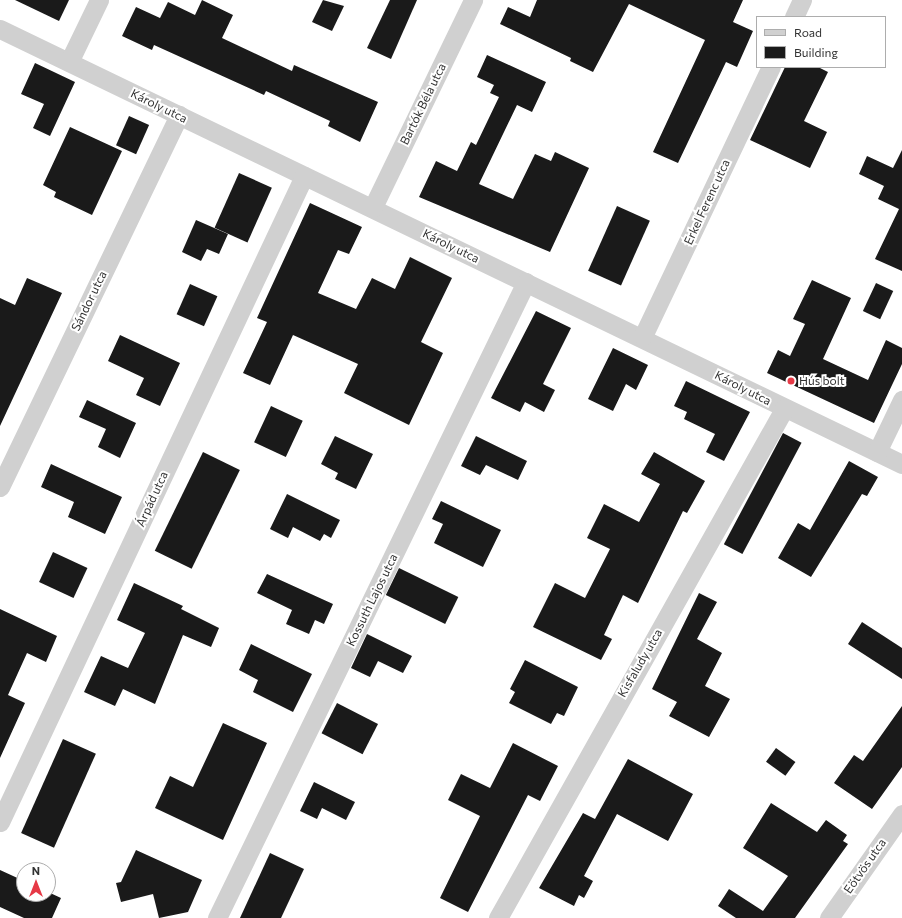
<!DOCTYPE html>
<html>
<head>
<meta charset="utf-8">
<style>
	body { margin:0 }
	#map { position:relative; width:902px; height:918px; overflow:hidden; background:#fff; font-family:Commissioner,sans-serif }
	div>[style] { position:absolute }
	.building>* { inset:0; background:#1a1a1a; transform-origin:0 0 }
	.street>* { height:19px; margin:-9.5px; padding:0 9.5px; transform-origin:9.5px; border-radius:9.5px; background:#d0d0d0 }
	.dots>* { width:11px; height:11px; translate:-50% -50%; box-sizing:border-box; border:2px solid #fff; border-radius:50% }
	span { translate:-50% -50%; white-space:nowrap; text-align:center; line-height:1.15; -webkit-text-stroke:4px #fff; paint-order:stroke }
	.street-label { font-size:12px; color:#333 }
	.poi-label { font-size:12px; color:#333 }
	.left { translate:0 -50%; text-align:left }
	.legend { position:absolute; left:756px; top:16px; width:130px; height:52px; box-sizing:border-box; background:#fff; border:1px solid #adadad; margin:0; padding:5px 7px; list-style:none; font-size:12px; color:#333 }
	.legend li { display:flex; align-items:center; gap:8px; height:20px }
	.legend b { width:20px; border:1px solid #adadad }
	.north { position:absolute; left:16px; top:862px; width:40px; height:40px; box-sizing:border-box; background:#fff; border:1px solid #adadad; border-radius:50%; rotate:0deg; font-size:11px; font-weight:700; line-height:16px; text-align:center; color:#333 }
	.north::after { content:''; display:block; margin:auto; width:14px; height:18px; background:#e63946; clip-path:polygon(50% 0,100% 100%,50% 72%,0 100%) }
</style>
</head>
<body>
<div id="map">
	<div class="building">
		<i style="clip-path:polygon(15px 0,69px 0,59px 21px)"></i>
		<i style="clip-path:polygon(202px 0,233px 15px,222px 38px,292px 71px,294px 65px,378px 102px,360px 142px,328px 126px,330px 121px,266px 91px,264px 95px,154px 45px,152px 50px,122px 36px,136px 7px,160px 18px,168px 2px,195px 15px)"></i>
		<i style="clip-path:polygon(323px 0,344px 6px,332px 31px,312px 22px)"></i>
		<i style="clip-path:polygon(390px 0,417px 0,391px 59px,367px 48px)"></i>
		<i style="clip-path:polygon(537px 0,743px 0,733px 22px,753px 31px,737px 67px,726px 62px,678px 163px,653px 152px,705px 40px,629px 4px,593px 72px,570px 61px,571px 58px,500px 24px,508px 7px,530px 17px)"></i>
		<i style="clip-path:polygon(487px 55px,546px 82px,532px 112px,517px 105px,479px 184px,513px 199px,535px 154px,551px 161px,555px 152px,589px 168px,550px 252px,419px 197px,436px 161px,457px 171px,471px 142px,476px 145px,499px 97px,490px 93px,494px 85px,477px 77px)"></i>
		<i style="clip-path:polygon(35px 63px,75px 82px,50px 136px,33px 128px,44px 104px,21px 94px)"></i>
		<i style="clip-path:polygon(785px 67px,818px 67px,828px 72px,804px 121px,827px 132px,810px 168px,750px 140px)"></i>
		<i style="left:129px;top:116px;width:22px;height:32px;rotate:24deg"></i>
		<i style="clip-path:polygon(70px 127px,122px 151px,92px 215px,54px 197px,56px 192px,43px 185px)"></i>
		<i style="clip-path:polygon(902px 150px,902px 271px,875px 259px,899px 209px,878px 199px,884px 186px,859px 174px,867px 156px,893px 168px)"></i>
		<i style="left:239px;top:173px;width:36px;height:60px;rotate:24deg"></i>
		<i style="clip-path:polygon(310px 203px,362px 227px,349px 254px,338px 250px,318px 293px,356px 309px,372px 278px,395px 289px,410px 257px,452px 278px,421px 342px,443px 353px,409px 425px,344px 393px,358px 364px,293px 335px,270px 385px,243px 373px,267px 322px,257px 318px)"></i>
		<i style="left:617px;top:206px;width:36px;height:71px;rotate:24deg"></i>
		<i style="clip-path:polygon(196px 220px,228px 234px,219px 254px,207px 249px,201px 261px,182px 252px)"></i>
		<i style="clip-path:polygon(27px 278px,62px 293px,0 426px,0 298px,15px 305px)"></i>
		<i style="clip-path:polygon(812px 280px,851px 298px,823px 359px,868px 380px,886px 340px,902px 348px,902px 364px,874px 423px,767px 373px,778px 350px,790px 356px,805px 324px,793px 319px)"></i>
		<i style="left:876px;top:283px;width:19px;height:31px;rotate:25deg"></i>
		<i style="left:190px;top:284px;width:30px;height:33px;rotate:24deg"></i>
		<i style="clip-path:polygon(536px 311px,571px 328px,543px 384px,555px 390px,544px 412px,525px 402px,520px 412px,491px 398px)"></i>
		<i style="clip-path:polygon(120px 335px,180px 363px,160px 406px,136px 395px,144px 378px,108px 361px)"></i>
		<i style="clip-path:polygon(613px 348px,648px 365px,636px 390px,626px 384px,613px 411px,588px 399px)"></i>
		<i style="clip-path:polygon(686px 381px,750px 412px,724px 461px,706px 452px,715px 434px,684px 419px,687px 412px,674px 406px)"></i>
		<i style="clip-path:polygon(87px 400px,136px 423px,120px 458px,98px 447px,106px 429px,79px 417px)"></i>
		<i style="left:271px;top:406px;width:35px;height:40px;rotate:25deg"></i>
		<i style="left:783px;top:433px;width:21px;height:126px;rotate:28deg"></i>
		<i style="clip-path:polygon(335px 436px,373px 454px,356px 489px,335px 479px,338px 473px,321px 464px)"></i>
		<i style="clip-path:polygon(476px 436px,527px 461px,518px 480px,486px 465px,480px 475px,461px 466px)"></i>
		<i style="left:203px;top:452px;width:41px;height:110px;rotate:26deg"></i>
		<i style="clip-path:polygon(654px 452px,705px 481px,687px 513px,683px 511px,638px 603px,623px 595px,604px 635px,612px 639px,601px 660px,533px 627px,555px 583px,585px 598px,610px 549px,587px 538px,604px 504px,639px 522px,660px 484px,641px 474px)"></i>
		<i style="clip-path:polygon(849px 461px,878px 477px,867px 496px,862px 494px,811px 577px,778px 558px,798px 523px,810px 530px)"></i>
		<i style="clip-path:polygon(51px 464px,122px 497px,105px 534px,68px 517px,74px 502px,41px 487px)"></i>
		<i style="clip-path:polygon(287px 494px,340px 520px,331px 538px,324px 534px,320px 541px,293px 527px,288px 538px,270px 529px)"></i>
		<i style="clip-path:polygon(441px 501px,501px 530px,483px 567px,434px 543px,443px 524px,432px 519px)"></i>
		<i style="left:53px;top:552px;width:38px;height:33px;rotate:25deg"></i>
		<i style="left:399px;top:568px;width:66px;height:30px;rotate:26deg"></i>
		<i style="clip-path:polygon(267px 574px,333px 604px,324px 624px,315px 620px,309px 634px,286px 624px,292px 610px,257px 593px)"></i>
		<i style="clip-path:polygon(134px 583px,183px 606px,181px 609px,219px 628px,211px 647px,183px 635px,155px 704px,123px 689px,115px 706px,84px 692px,101px 656px,128px 668px,145px 633px,117px 620px)"></i>
		<i style="clip-path:polygon(699px 593px,717px 602px,697px 639px,722px 653px,705px 686px,730px 699px,709px 737px,669px 716px,677px 702px,652px 689px)"></i>
		<i style="clip-path:polygon(0 609px,57px 636px,46px 662px,27px 653px,8px 695px,25px 703px,0 758px)"></i>
		<i style="clip-path:polygon(862px 622px,902px 648px,902px 679px,848px 644px)"></i>
		<i style="clip-path:polygon(367px 634px,412px 656px,403px 673px,378px 661px,370px 677px,351px 668px)"></i>
		<i style="clip-path:polygon(251px 644px,312px 674px,293px 712px,253px 692px,258px 680px,239px 670px)"></i>
		<i style="clip-path:polygon(525px 660px,578px 687px,564px 716px,557px 713px,551px 724px,509px 703px,515px 692px,510px 689px)"></i>
		<i style="left:337px;top:703px;width:46px;height:34px;rotate:27deg"></i>
		<i style="clip-path:polygon(902px 706px,902px 767px,872px 809px,834px 783px,854px 755px,863px 761px)"></i>
		<i style="clip-path:polygon(223px 723px,267px 743px,223px 840px,155px 808px,170px 776px,193px 787px)"></i>
		<i style="left:63px;top:739px;width:36px;height:103px;rotate:24deg"></i>
		<i style="clip-path:polygon(513px 743px,558px 766px,540px 801px,528px 795px,468px 912px,440px 898px,480px 816px,448px 800px,461px 774px,490px 788px)"></i>
		<i style="left:776px;top:748px;width:24px;height:17px;rotate:36deg"></i>
		<i style="clip-path:polygon(628px 759px,693px 794px,668px 841px,617px 814px,584px 876px,593px 881px,584px 898px,579px 895px,574px 906px,539px 888px,583px 813px,595px 819px)"></i>
		<i style="clip-path:polygon(314px 782px,355px 802px,346px 820px,322px 808px,317px 819px,300px 811px)"></i>
		<i style="clip-path:polygon(771px 803px,817px 832px,826px 820px,847px 835px,843px 841px,848px 844px,795px 918px,736px 918px,718px 906px,729px 889px,763px 911px,788px 876px,743px 848px)"></i>
		<i style="clip-path:polygon(136px 850px,202px 880px,188px 912px,159px 918px,153px 894px,121px 902px,116px 883px,121px 882px)"></i>
		<i style="clip-path:polygon(270px 853px,304px 869px,281px 918px,240px 918px)"></i>
		<i style="clip-path:polygon(0 870px,24px 881px,24px 894px,48px 892px,61px 898px,52px 918px,24px 918px,0 907px)"></i>
	</div>
	<div class="street">
		<i style="left:794px;top:17px;width:19px;rotate:-65deg"></i>
		<i style="left:0;top:29px;width:1001px;rotate:25.75deg"></i>
		<i style="left:69px;top:62px;width:69px;rotate:-64.2deg"></i>
		<i style="left:373px;top:207px;width:230px;rotate:-64.2deg"></i>
		<i style="left:643px;top:336px;width:298px;rotate:-64.6deg"></i>
		<i style="left:877px;top:452px;width:58px;rotate:-64.3deg"></i>
		<i style="left:0;top:487px;width:413px;rotate:-64.3deg"></i>
		<i style="left:0;top:822px;width:714px;rotate:-64.8deg"></i>
		<i style="left:217px;top:918px;width:707px;rotate:-64.09deg"></i>
		<i style="left:498px;top:918px;width:584px;rotate:-60.67deg"></i>
		<i style="left:829px;top:918px;width:127px;rotate:-54.9deg"></i>
	</div>
	<div class="dots">
		<i style="left:791px;top:381px;background:#e63946"></i>
	</div>
	<div class="street-label">
		<span style="left:423px;top:104px;rotate:-64deg">Bartók Béla utca</span>
		<span style="left:159px;top:106px;rotate:26deg">Károly utca</span>
		<span style="left:707px;top:202px;rotate:-65deg">Erkel Ferenc utca</span>
		<span style="left:451px;top:246px;rotate:26deg">Károly utca</span>
		<span style="left:89px;top:301px;rotate:-64deg">Sándor utca</span>
		<span style="left:743px;top:388px;rotate:27deg">Károly utca</span>
		<span style="left:152px;top:499px;rotate:-65deg">Árpád utca</span>
		<span style="left:372px;top:600px;rotate:-64deg">Kossuth Lajos utca</span>
		<span style="left:640px;top:663px;rotate:-60deg">Kisfaludy utca</span>
		<span style="left:865px;top:866px;rotate:-55deg">Eötvös utca</span>
	</div>
	<div class="poi-label">
		<span class="left" style="left:799px;top:381px">Hús bolt</span>
	</div>
	<ul class="legend">
	<li><b style="height:5px;background:#d0d0d0"></b>Road</li>
	<li><b style="height:11px;background:#1a1a1a"></b>Building</li>
	</ul>
	<div class="north">N</div>
</div>
</body>
</html>
